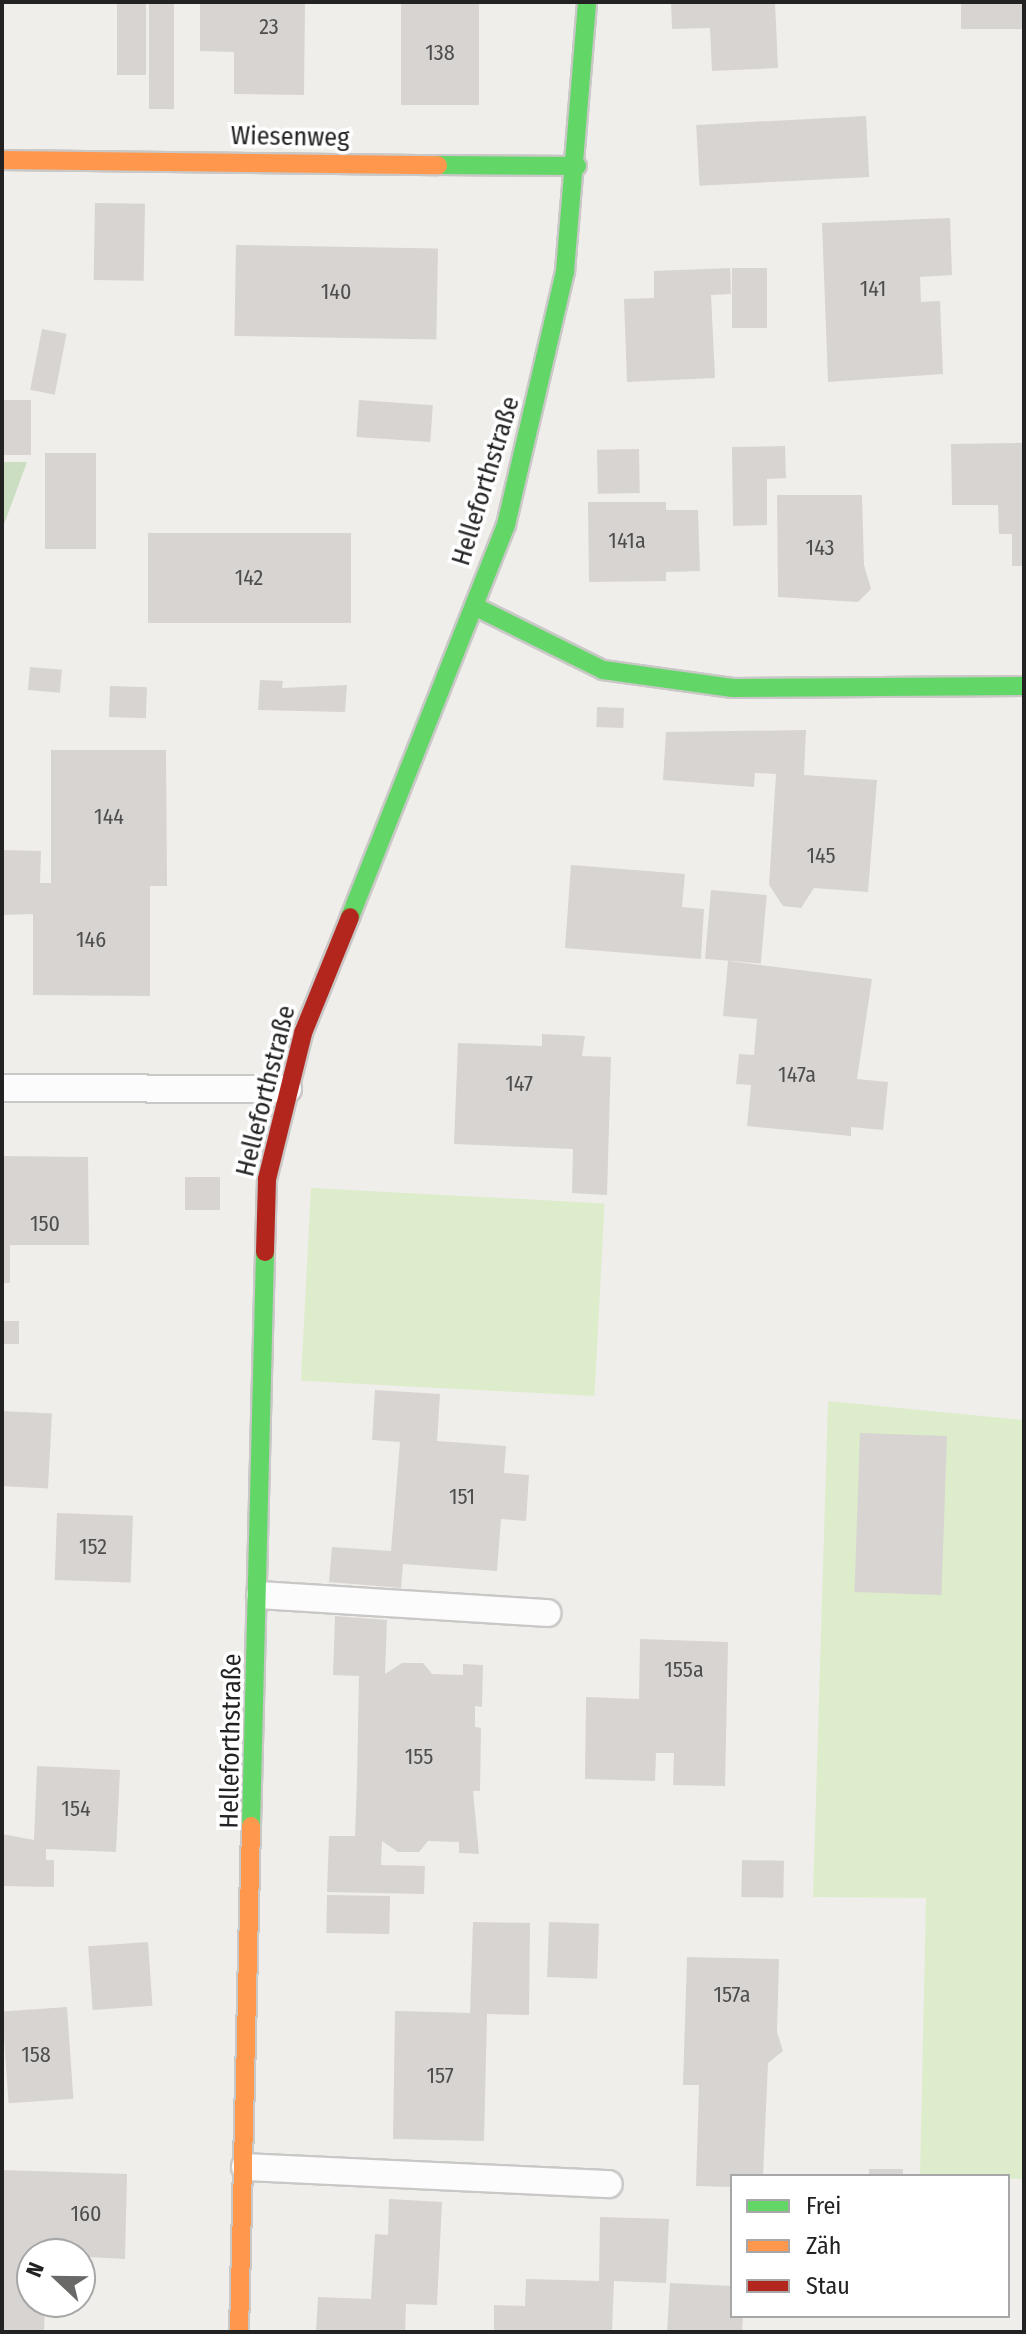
<!DOCTYPE html>
<html>
<head>
<meta charset="utf-8">
<style>
	body { margin:0 }
	#map { position:relative; width:1026px; height:2334px; overflow:hidden; background:#f0eeeb; font-family:"Fira Sans Condensed",sans-serif }
	div>[style] { position:absolute }
	.grass>* { inset:0; background:#ddeccb; transform-origin:0 0 }
	.forest>* { inset:0; background:#cbdec1 }
	.building>* { inset:0; background:#d7d4d2; transform-origin:0 0 }
	.roads { filter:drop-shadow(2px 0 #c9c8c7) drop-shadow(-2px 0 #c9c8c7) drop-shadow(0 2px #c9c8c7) drop-shadow(0 -2px #c9c8c7) }
	.lane>* { height:26px; margin:-13px; padding:0 13px; transform-origin:13px; border-radius:13px; background:#fdfcfc }
	.fast>* { height:18px; margin:-9px; padding:0 9px; transform-origin:9px; border-radius:9px; background:#63d668 }
	.slow>* { height:18px; margin:-9px; padding:0 9px; transform-origin:9px; border-radius:9px; background:#ff974d }
	.jam>* { height:18px; margin:-9px; padding:0 9px; transform-origin:9px; border-radius:9px; background:#b3261e }
	span { translate:-50% -50%; white-space:nowrap; text-align:center; line-height:1.15; -webkit-text-stroke:7px #fff; paint-order:stroke }
	.number-label { font-size:22px; color:#4f4e4e }
	.number-label span { -webkit-text-stroke-width:0 }
	.street-label { font-size:26px; color:#222 }
	.frame { position:absolute; inset:0; border:4px solid #222; pointer-events:none }
	.legend { position:absolute; left:730px; top:2174px; width:280px; height:144px; box-sizing:border-box; background:#fff; border:2px solid #a7a7a7; margin:0; padding:10px 14px; list-style:none; font-size:24px; color:#222 }
	.legend li { display:flex; align-items:center; gap:16px; height:40px }
	.legend b { width:40px; border:2px solid #a7a7a7 }
	.north { position:absolute; left:16px; top:2238px; width:80px; height:80px; box-sizing:border-box; background:#fff; border:2px solid #a7a7a7; border-radius:50%; rotate:292deg; font-size:22px; font-weight:700; line-height:32px; text-align:center; color:#222 }
	.north::after { content:''; display:block; margin:auto; width:28px; height:36px; background:#6a6968; clip-path:polygon(50% 0,100% 100%,50% 72%,0 100%) }
</style>
</head>
<body>
<div id="map">
	<div class="grass">
		<i style="left:311px;top:1188px;width:294px;height:193px;rotate:3deg"></i>
		<i style="clip-path:polygon(828px 1401px,1024px 1420px,1024px 2179px,920px 2176px,926px 1898px,813px 1897px)"></i>
	</div>
	<div class="forest">
		<i style="clip-path:polygon(2px 462px,27px 462px,2px 530px)"></i>
	</div>
	<div class="building">
		<i style="left:117px;top:2px;width:29px;height:73px"></i>
		<i style="left:149px;top:2px;width:25px;height:107px"></i>
		<i style="clip-path:polygon(200px 2px,305px 2px,304px 95px,234px 94px,234px 52px,200px 51px)"></i>
		<i style="left:401px;top:2px;width:78px;height:103px"></i>
		<i style="clip-path:polygon(671px 2px,775px 2px,778px 68px,712px 71px,710px 28px,672px 29px)"></i>
		<i style="left:961px;top:2px;width:63px;height:27px"></i>
		<i style="left:866px;top:116px;width:61px;height:170px;rotate:87deg"></i>
		<i style="left:95px;top:203px;width:50px;height:77px;rotate:1deg"></i>
		<i style="clip-path:polygon(950px 218px,952px 275px,920px 277px,921px 302px,940px 301px,943px 374px,828px 382px,822px 223px)"></i>
		<i style="left:236px;top:245px;width:202px;height:91px;rotate:1deg"></i>
		<i style="clip-path:polygon(730px 268px,731px 294px,711px 295px,715px 378px,627px 382px,624px 299px,654px 298px,654px 271px)"></i>
		<i style="left:732px;top:268px;width:35px;height:60px"></i>
		<i style="left:42px;top:329px;width:25px;height:62px;rotate:11deg"></i>
		<i style="left:2px;top:400px;width:29px;height:55px"></i>
		<i style="left:359px;top:400px;width:74px;height:37px;rotate:4deg"></i>
		<i style="clip-path:polygon(1024px 443px,1024px 566px,1012px 566px,1012px 534px,999px 534px,998px 505px,952px 505px,951px 444px)"></i>
		<i style="clip-path:polygon(785px 446px,786px 478px,767px 479px,767px 525px,733px 526px,732px 447px)"></i>
		<i style="left:639px;top:449px;width:44px;height:42px;rotate:89deg"></i>
		<i style="left:45px;top:453px;width:51px;height:96px"></i>
		<i style="clip-path:polygon(777px 495px,862px 495px,864px 565px,871px 589px,858px 602px,778px 597px)"></i>
		<i style="clip-path:polygon(588px 502px,666px 502px,666px 510px,698px 510px,700px 571px,666px 572px,666px 581px,589px 582px)"></i>
		<i style="left:148px;top:533px;width:203px;height:90px"></i>
		<i style="left:30px;top:667px;width:32px;height:23px;rotate:5deg"></i>
		<i style="clip-path:polygon(260px 680px,283px 681px,282px 688px,347px 685px,345px 712px,258px 710px)"></i>
		<i style="left:110px;top:686px;width:37px;height:31px;rotate:2deg"></i>
		<i style="left:597px;top:707px;width:27px;height:20px;rotate:2deg"></i>
		<i style="clip-path:polygon(806px 730px,804px 775px,877px 780px,868px 892px,814px 888px,801px 908px,783px 906px,769px 885px,776px 774px,755px 773px,754px 787px,663px 780px,666px 732px)"></i>
		<i style="clip-path:polygon(51px 750px,166px 750px,167px 886px,150px 886px,150px 996px,33px 995px,33px 914px,2px 915px,2px 850px,41px 851px,40px 883px,51px 883px)"></i>
		<i style="clip-path:polygon(571px 865px,685px 874px,682px 907px,704px 909px,701px 959px,565px 948px)"></i>
		<i style="left:711px;top:890px;width:56px;height:69px;rotate:5deg"></i>
		<i style="clip-path:polygon(728px 961px,872px 979px,857px 1079px,888px 1082px,883px 1130px,851px 1127px,851px 1136px,747px 1126px,751px 1085px,736px 1084px,739px 1054px,754px 1055px,757px 1019px,723px 1016px)"></i>
		<i style="clip-path:polygon(542px 1034px,585px 1036px,582px 1056px,611px 1057px,607px 1195px,572px 1193px,573px 1149px,454px 1144px,458px 1043px,542px 1046px)"></i>
		<i style="clip-path:polygon(2px 1156px,88px 1157px,89px 1245px,10px 1245px,10px 1283px,2px 1283px)"></i>
		<i style="left:185px;top:1177px;width:35px;height:33px"></i>
		<i style="left:2px;top:1321px;width:17px;height:23px"></i>
		<i style="clip-path:polygon(375px 1390px,440px 1394px,437px 1441px,506px 1446px,504px 1473px,529px 1475px,526px 1521px,501px 1519px,497px 1571px,403px 1564px,401px 1588px,329px 1582px,332px 1547px,391px 1551px,400px 1442px,372px 1440px)"></i>
		<i style="left:2px;top:1411px;width:50px;height:75px;rotate:3deg"></i>
		<i style="left:860px;top:1433px;width:87px;height:159px;rotate:2deg"></i>
		<i style="left:57px;top:1513px;width:76px;height:67px;rotate:2deg"></i>
		<i style="clip-path:polygon(335px 1616px,387px 1620px,385px 1674px,402px 1663px,423px 1663px,432px 1674px,463px 1675px,463px 1664px,483px 1665px,482px 1707px,475px 1706px,475px 1727px,481px 1728px,480px 1791px,473px 1791px,479px 1854px,459px 1853px,459px 1842px,428px 1841px,419px 1852px,398px 1852px,382px 1841px,381px 1865px,425px 1866px,424px 1894px,327px 1892px,329px 1836px,355px 1836px,357px 1779px,359px 1676px,333px 1675px)"></i>
		<i style="clip-path:polygon(640px 1639px,728px 1642px,725px 1786px,673px 1785px,674px 1753px,656px 1753px,655px 1781px,585px 1779px,586px 1697px,639px 1699px)"></i>
		<i style="clip-path:polygon(37px 1766px,120px 1770px,116px 1852px,46px 1849px,46px 1860px,54px 1860px,54px 1887px,2px 1886px,2px 1834px,34px 1840px)"></i>
		<i style="left:742px;top:1860px;width:42px;height:37px;rotate:1deg"></i>
		<i style="left:327px;top:1895px;width:63px;height:38px;rotate:1deg"></i>
		<i style="clip-path:polygon(473px 1922px,530px 1923px,529px 2015px,487px 2014px,484px 2141px,393px 2139px,395px 2011px,470px 2013px)"></i>
		<i style="left:549px;top:1922px;width:50px;height:55px;rotate:2deg"></i>
		<i style="left:148px;top:1942px;width:64px;height:60px;rotate:86deg"></i>
		<i style="clip-path:polygon(687px 1957px,779px 1959px,777px 2032px,783px 2051px,768px 2063px,763px 2176px,732px 2176px,732px 2187px,696px 2186px,699px 2085px,683px 2085px)"></i>
		<i style="left:67px;top:2007px;width:92px;height:65px;rotate:86deg"></i>
		<i style="left:869px;top:2169px;width:34px;height:7px"></i>
		<i style="clip-path:polygon(2px 2170px,127px 2174px,125px 2259px,32px 2254px,32px 2302px,45px 2302px,44px 2332px,2px 2332px)"></i>
		<i style="clip-path:polygon(389px 2199px,442px 2202px,437px 2305px,406px 2304px,405px 2332px,316px 2332px,318px 2297px,371px 2299px,375px 2234px,388px 2235px)"></i>
		<i style="clip-path:polygon(600px 2217px,669px 2219px,666px 2283px,614px 2281px,612px 2332px,494px 2332px,494px 2305px,525px 2306px,526px 2279px,599px 2281px)"></i>
		<i style="clip-path:polygon(670px 2283px,732px 2286px,732px 2316px,743px 2316px,742px 2332px,667px 2332px)"></i>
	</div>
	<div class="roads">
		<div class="lane">
			<i style="left:2px;top:1088px;width:286px;rotate:0.2deg"></i>
			<i style="left:260px;top:1595px;width:288px;rotate:3.6deg"></i>
			<i style="left:245px;top:2167px;width:364px;rotate:2.7deg"></i>
		</div>
		<div class="fast">
			<i style="left:438px;top:165px;width:139px;rotate:0.4deg"></i>
			<i style="left:474px;top:606px;width:144px;rotate:26.4deg"></i>
			<i style="left:603px;top:670px;width:131px;rotate:7.9deg"></i>
			<i style="left:733px;top:688px;width:291px;rotate:-0.4deg"></i>
			<i style="left:350px;top:917px;width:422px;rotate:-68.3deg"></i>
			<i style="left:506px;top:525px;width:261px;rotate:-76.9deg"></i>
			<i style="left:565px;top:271px;width:270px;rotate:-85.3deg"></i>
			<i style="left:251px;top:1826px;width:574px;rotate:-88.6deg"></i>
		</div>
		<div class="slow">
			<i style="left:2px;top:160px;width:436px;rotate:0.7deg"></i>
			<i style="left:239px;top:2332px;width:506px;rotate:-88.64deg"></i>
		</div>
		<div class="jam">
			<i style="left:265px;top:1252px;width:73px;rotate:-88.4deg"></i>
			<i style="left:267px;top:1179px;width:150px;rotate:-76.1deg"></i>
			<i style="left:303px;top:1033px;width:125px;rotate:-67.9deg"></i>
		</div>
	</div>
	<div class="number-label">
		<span style="left:269px;top:27px">23</span>
		<span style="left:440px;top:53px">138</span>
		<span style="left:873px;top:289px">141</span>
		<span style="left:336px;top:292px">140</span>
		<span style="left:627px;top:541px">141a</span>
		<span style="left:820px;top:548px">143</span>
		<span style="left:249px;top:578px">142</span>
		<span style="left:109px;top:817px">144</span>
		<span style="left:821px;top:856px">145</span>
		<span style="left:91px;top:940px">146</span>
		<span style="left:797px;top:1075px">147a</span>
		<span style="left:519px;top:1084px">147</span>
		<span style="left:45px;top:1224px">150</span>
		<span style="left:462px;top:1497px">151</span>
		<span style="left:93px;top:1547px">152</span>
		<span style="left:684px;top:1670px">155a</span>
		<span style="left:419px;top:1757px">155</span>
		<span style="left:76px;top:1809px">154</span>
		<span style="left:732px;top:1995px">157a</span>
		<span style="left:36px;top:2055px">158</span>
		<span style="left:440px;top:2076px">157</span>
		<span style="left:86px;top:2214px">160</span>
	</div>
	<div class="street-label">
		<span style="left:290px;top:137px;rotate:1deg">Wiesenweg</span>
		<span style="left:486px;top:481px;rotate:-73deg">Helleforthstraße</span>
		<span style="left:266px;top:1091px;rotate:-76deg">Helleforthstraße</span>
		<span style="left:231px;top:1741px;rotate:-89deg">Helleforthstraße</span>
	</div>
	<div class="frame"></div>
	<ul class="legend">
	<li><b style="height:10px;background:#63d668"></b>Frei</li>
	<li><b style="height:10px;background:#ff974d"></b>Zäh</li>
	<li><b style="height:10px;background:#b3261e"></b>Stau</li>
	</ul>
	<div class="north">N</div>
</div>
</body>
</html>
